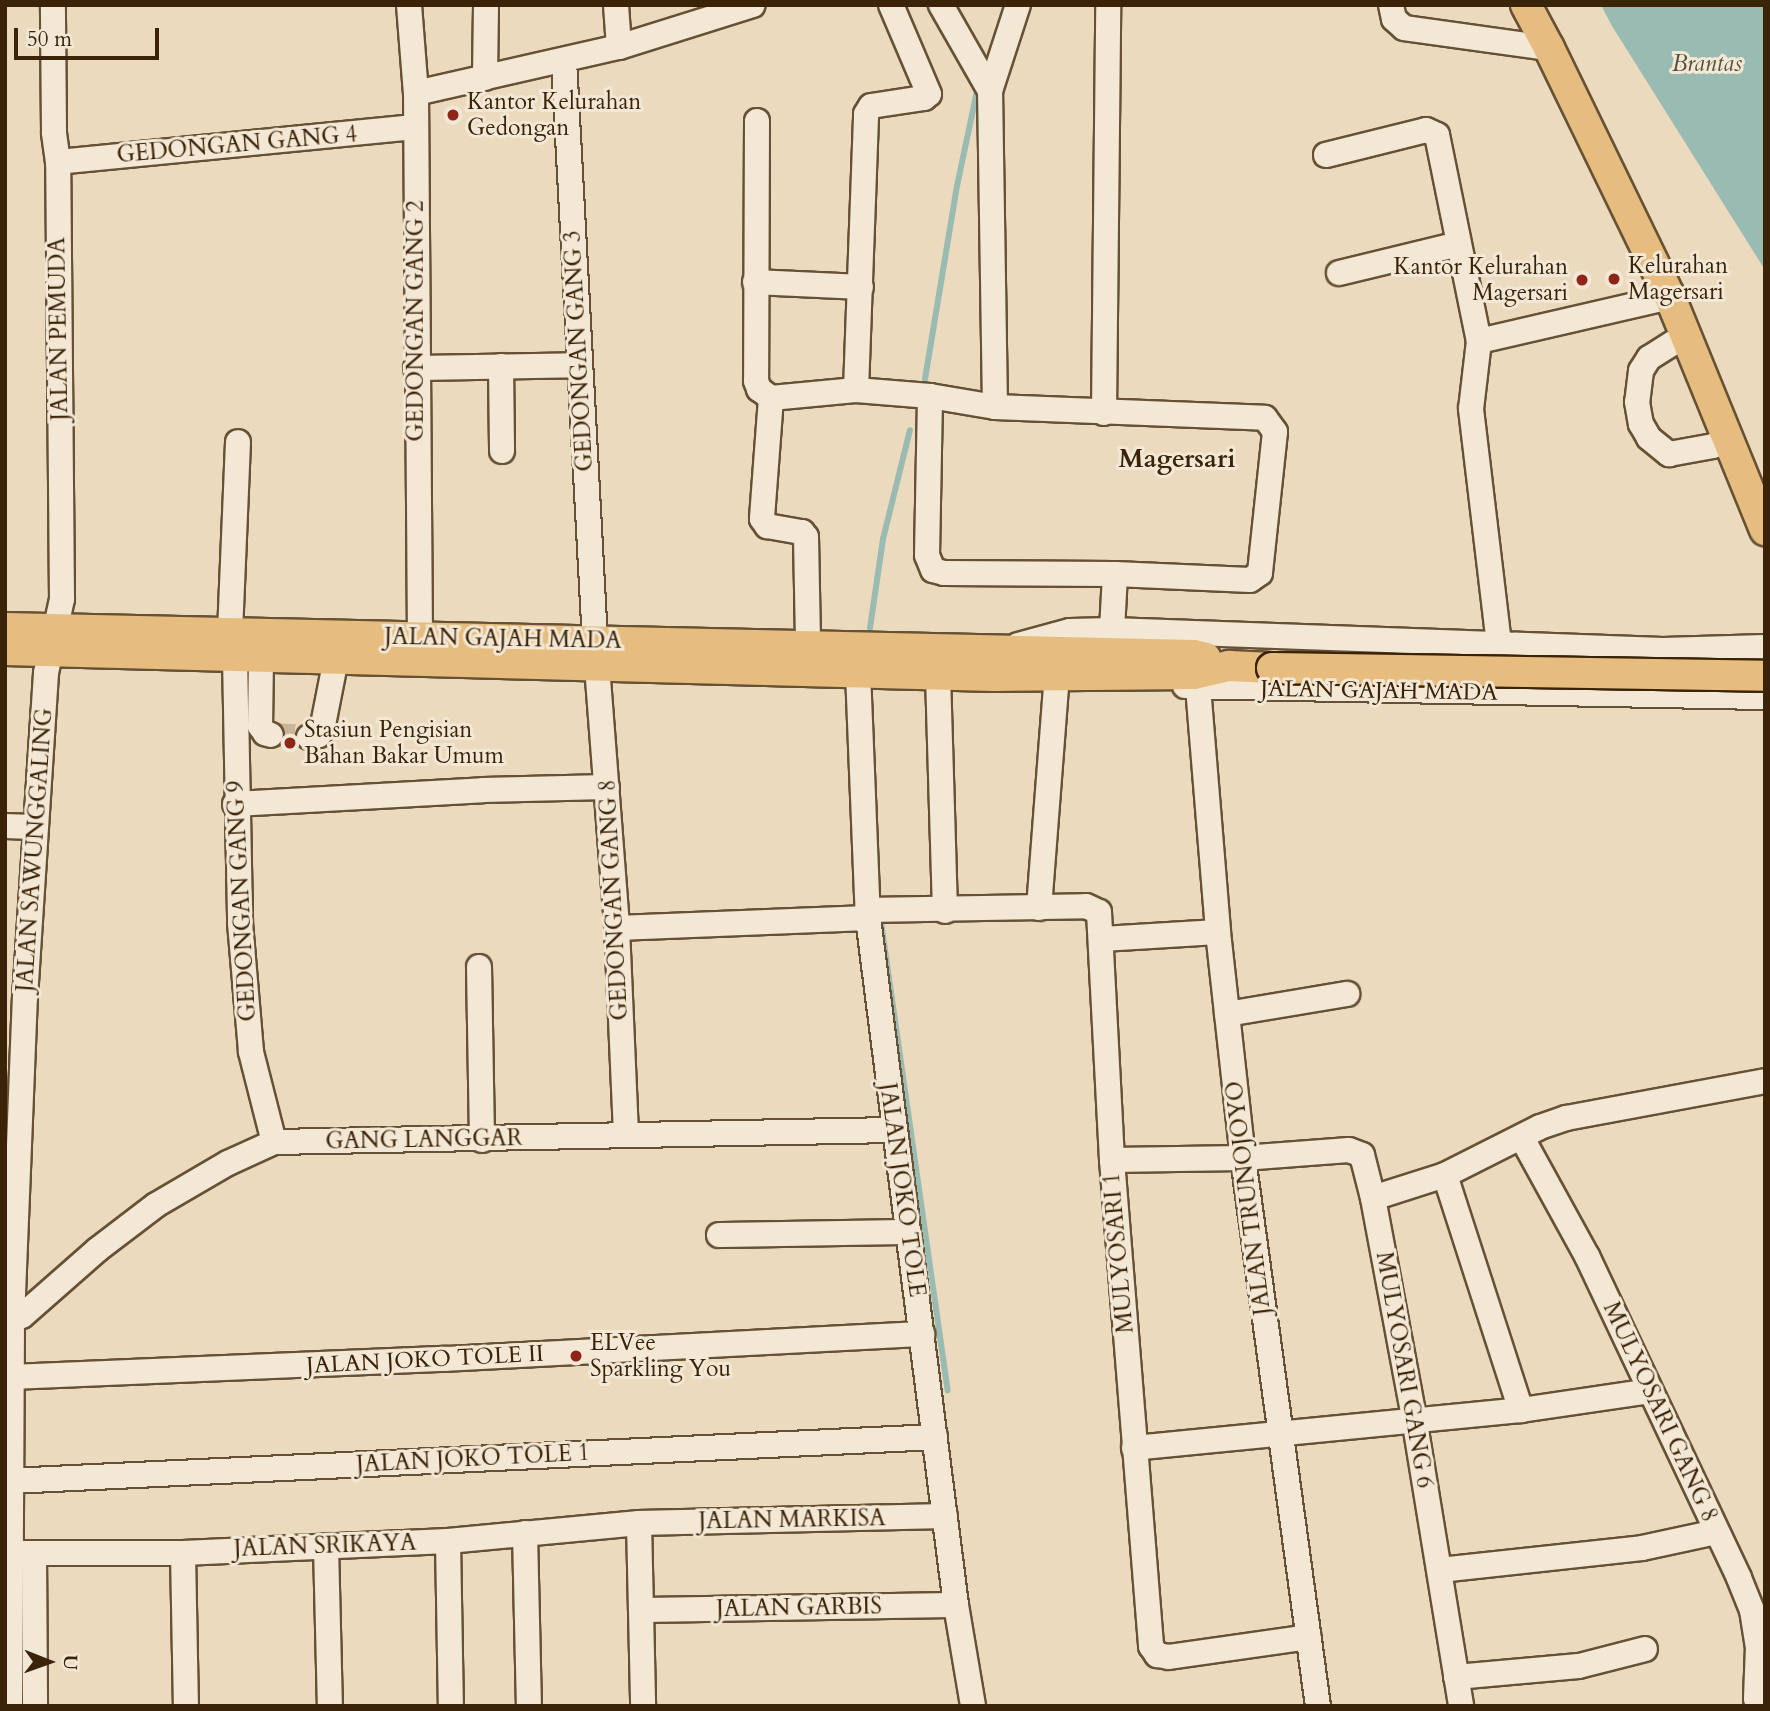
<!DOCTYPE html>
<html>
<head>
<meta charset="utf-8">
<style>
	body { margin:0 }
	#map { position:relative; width:1770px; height:1711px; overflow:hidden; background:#ecdabe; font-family:Cardo,serif }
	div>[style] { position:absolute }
	.water>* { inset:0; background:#99bbb1 }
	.stream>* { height:6px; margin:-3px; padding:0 3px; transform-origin:3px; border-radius:3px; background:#99bbb1 }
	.minor-tunnel>* { height:24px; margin-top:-12px; transform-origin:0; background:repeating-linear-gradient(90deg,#c8b599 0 24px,transparent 0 36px) }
	.roads { filter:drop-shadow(2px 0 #665134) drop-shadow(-2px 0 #665134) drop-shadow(0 2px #665134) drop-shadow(0 -2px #665134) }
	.minor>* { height:24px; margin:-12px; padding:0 12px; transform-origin:12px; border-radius:12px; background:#f3e7d5 }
	.major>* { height:30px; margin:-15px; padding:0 15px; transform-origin:15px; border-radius:15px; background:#e6bd7f }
	.bridges { filter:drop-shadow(2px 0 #3a2306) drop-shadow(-2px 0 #3a2306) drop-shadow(0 2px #3a2306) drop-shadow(0 -2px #3a2306) }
	.major-bridge>* { height:30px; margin:-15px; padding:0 15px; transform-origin:15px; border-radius:15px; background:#e6bd7f }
	.dots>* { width:19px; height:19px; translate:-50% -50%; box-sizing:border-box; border:4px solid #f3e7d5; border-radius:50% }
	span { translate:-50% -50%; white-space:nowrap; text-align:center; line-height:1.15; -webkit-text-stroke:6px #f3e7d5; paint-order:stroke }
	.poi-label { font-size:23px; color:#3a2306 }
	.left { translate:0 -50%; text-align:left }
	.right { translate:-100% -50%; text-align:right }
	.street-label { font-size:23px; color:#3a2306 }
	.water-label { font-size:24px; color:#565139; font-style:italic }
	.quarter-label { font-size:26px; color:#3a2306; font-weight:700 }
	.frame { position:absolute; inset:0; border:7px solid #3a2306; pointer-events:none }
	.north { position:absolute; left:14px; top:1627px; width:70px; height:70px; -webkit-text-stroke:5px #f3e7d5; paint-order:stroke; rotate:91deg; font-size:19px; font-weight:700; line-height:28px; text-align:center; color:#3a2306 }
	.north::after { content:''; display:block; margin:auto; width:24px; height:32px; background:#3a2306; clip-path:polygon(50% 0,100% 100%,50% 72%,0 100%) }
	.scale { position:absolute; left:14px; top:28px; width:145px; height:32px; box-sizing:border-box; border:4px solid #3a2306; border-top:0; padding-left:9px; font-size:21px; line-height:24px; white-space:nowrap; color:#3a2306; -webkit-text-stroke:5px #f3e7d5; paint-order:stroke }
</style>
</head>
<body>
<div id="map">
	<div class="water">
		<i style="clip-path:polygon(1601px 5px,1765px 5px,1765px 270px,1612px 26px)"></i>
	</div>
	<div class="stream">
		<i style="left:925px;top:379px;width:196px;rotate:-80.6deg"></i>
		<i style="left:957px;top:186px;width:102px;rotate:-78.1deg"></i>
		<i style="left:870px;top:628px;width:90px;rotate:-81.7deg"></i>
		<i style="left:883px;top:539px;width:112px;rotate:-76.1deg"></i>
		<i style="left:880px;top:915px;width:480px;rotate:81.9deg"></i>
	</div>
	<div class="minor-tunnel">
		<i style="left:271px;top:735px;width:38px;rotate:3deg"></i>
	</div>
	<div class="roads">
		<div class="minor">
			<i style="left:409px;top:5px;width:88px;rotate:85.5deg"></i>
			<i style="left:416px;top:93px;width:544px;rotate:89.58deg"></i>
			<i style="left:616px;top:5px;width:42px;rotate:85.9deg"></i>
			<i style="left:941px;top:5px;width:99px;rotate:60.3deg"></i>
			<i style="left:1391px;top:5px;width:14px;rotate:78deg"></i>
			<i style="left:1394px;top:19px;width:13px;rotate:42deg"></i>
			<i style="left:1404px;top:28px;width:146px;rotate:7.9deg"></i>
			<i style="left:564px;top:61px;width:581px;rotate:86.94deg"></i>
			<i style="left:485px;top:78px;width:73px;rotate:-89.2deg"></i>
			<i style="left:416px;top:93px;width:208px;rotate:-12.8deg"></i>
			<i style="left:619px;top:47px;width:140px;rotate:-17.4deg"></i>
			<i style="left:757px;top:121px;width:260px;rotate:90.2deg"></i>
			<i style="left:756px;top:381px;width:9px;rotate:69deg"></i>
			<i style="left:759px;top:389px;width:15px;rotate:37deg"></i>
			<i style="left:771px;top:398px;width:85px;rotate:-5.4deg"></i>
			<i style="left:856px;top:390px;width:74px;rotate:4.6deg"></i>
			<i style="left:930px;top:396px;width:66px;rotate:9.6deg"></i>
			<i style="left:995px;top:407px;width:270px;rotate:2.3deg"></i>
			<i style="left:1265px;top:418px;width:17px;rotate:54deg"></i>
			<i style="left:1275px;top:432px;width:142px;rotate:96.1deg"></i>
			<i style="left:1260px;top:573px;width:12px;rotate:145deg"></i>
			<i style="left:1250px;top:580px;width:135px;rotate:-177.5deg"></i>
			<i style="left:1115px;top:574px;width:171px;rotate:-179.7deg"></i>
			<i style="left:944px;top:573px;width:11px;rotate:-165deg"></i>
			<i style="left:933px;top:570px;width:16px;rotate:-112deg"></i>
			<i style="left:927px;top:555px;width:159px;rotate:-88.9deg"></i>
			<i style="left:1326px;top:155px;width:103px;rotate:-14deg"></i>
			<i style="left:1426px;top:130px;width:12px;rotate:24deg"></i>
			<i style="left:1437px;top:135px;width:210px;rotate:78.5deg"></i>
			<i style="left:1479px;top:341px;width:68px;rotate:96.7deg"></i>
			<i style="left:1471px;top:409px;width:236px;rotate:83.2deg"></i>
			<i style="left:58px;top:162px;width:359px;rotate:-5.6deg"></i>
			<i style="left:1339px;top:273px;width:123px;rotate:-13.6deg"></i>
			<i style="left:755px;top:282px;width:106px;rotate:2.7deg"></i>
			<i style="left:1684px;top:336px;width:41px;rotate:147.8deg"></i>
			<i style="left:1649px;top:358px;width:15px;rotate:122deg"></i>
			<i style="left:1641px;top:371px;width:31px;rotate:97deg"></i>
			<i style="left:1637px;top:402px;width:22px;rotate:80deg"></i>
			<i style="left:1641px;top:424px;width:16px;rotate:60deg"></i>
			<i style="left:1649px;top:438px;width:26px;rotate:39deg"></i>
			<i style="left:1669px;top:454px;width:45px;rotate:-10.3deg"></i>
			<i style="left:1713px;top:446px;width:15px;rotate:-28deg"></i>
			<i style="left:1479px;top:341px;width:196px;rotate:-13deg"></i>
			<i style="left:501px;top:366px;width:85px;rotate:89.3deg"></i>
			<i style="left:416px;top:368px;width:164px;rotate:-1deg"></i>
			<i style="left:856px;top:390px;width:276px;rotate:-87.9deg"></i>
			<i style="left:866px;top:114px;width:9px;rotate:-58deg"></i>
			<i style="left:871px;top:106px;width:54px;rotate:-8.6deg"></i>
			<i style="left:924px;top:98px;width:6px;rotate:-39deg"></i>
			<i style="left:929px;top:94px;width:97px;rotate:-113.1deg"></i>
			<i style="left:771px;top:398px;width:121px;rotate:94.3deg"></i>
			<i style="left:762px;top:519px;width:9px;rotate:54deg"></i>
			<i style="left:767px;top:526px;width:36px;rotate:10deg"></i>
			<i style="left:802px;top:532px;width:6px;rotate:51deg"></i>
			<i style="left:806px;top:537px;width:109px;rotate:88.9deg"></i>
			<i style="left:995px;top:407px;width:316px;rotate:-90.9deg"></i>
			<i style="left:990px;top:91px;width:90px;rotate:-72deg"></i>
			<i style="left:1104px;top:413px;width:408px;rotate:-89.4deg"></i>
			<i style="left:1112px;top:630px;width:56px;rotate:-86.9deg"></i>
			<i style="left:230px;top:633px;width:191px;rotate:-87.6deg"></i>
			<i style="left:1018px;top:645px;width:54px;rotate:-15.1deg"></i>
			<i style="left:1070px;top:631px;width:42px;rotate:-1.4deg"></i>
			<i style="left:1112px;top:630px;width:551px;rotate:2.08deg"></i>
			<i style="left:1663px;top:650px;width:102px;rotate:-1.7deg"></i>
			<i style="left:235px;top:656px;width:267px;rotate:88.9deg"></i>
			<i style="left:240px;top:923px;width:129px;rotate:85.1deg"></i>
			<i style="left:251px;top:1052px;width:93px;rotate:75.7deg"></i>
			<i style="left:261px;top:657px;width:69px;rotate:90.8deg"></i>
			<i style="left:260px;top:726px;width:9px;rotate:54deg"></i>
			<i style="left:265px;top:733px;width:6px;rotate:18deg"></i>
			<i style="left:597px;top:666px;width:263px;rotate:85.6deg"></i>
			<i style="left:617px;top:928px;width:207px;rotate:87.5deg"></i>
			<i style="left:858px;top:672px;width:246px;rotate:87.7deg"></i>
			<i style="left:868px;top:918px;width:693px;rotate:82.7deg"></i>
			<i style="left:956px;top:1605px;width:102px;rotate:80.4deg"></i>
			<i style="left:938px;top:675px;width:236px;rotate:88.3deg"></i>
			<i style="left:1185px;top:686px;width:580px;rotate:1.09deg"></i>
			<i style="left:1198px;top:687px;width:246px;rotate:85.3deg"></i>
			<i style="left:1218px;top:932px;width:227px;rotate:83.7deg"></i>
			<i style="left:1243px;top:1158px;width:553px;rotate:82.21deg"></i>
			<i style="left:309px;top:737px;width:10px;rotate:-11deg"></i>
			<i style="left:319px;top:735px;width:11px;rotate:-68deg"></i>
			<i style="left:323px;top:725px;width:67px;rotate:-78.9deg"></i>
			<i style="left:235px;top:804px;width:248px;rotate:-3.2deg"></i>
			<i style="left:483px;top:790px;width:124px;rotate:-1.4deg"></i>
			<i style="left:5px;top:826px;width:30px;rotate:2deg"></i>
			<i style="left:1039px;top:908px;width:233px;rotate:-85.6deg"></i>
			<i style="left:867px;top:910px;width:219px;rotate:-1deg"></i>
			<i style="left:1086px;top:906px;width:14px;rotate:25deg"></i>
			<i style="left:1099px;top:912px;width:248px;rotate:87deg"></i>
			<i style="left:1112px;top:1160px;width:488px;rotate:85.4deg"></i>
			<i style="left:1151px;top:1646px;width:11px;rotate:56deg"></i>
			<i style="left:1157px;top:1655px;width:12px;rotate:9deg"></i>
			<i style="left:1169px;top:1657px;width:141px;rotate:-8.1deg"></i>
			<i style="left:617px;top:928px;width:251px;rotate:-2.3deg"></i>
			<i style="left:1102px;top:939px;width:116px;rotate:-3.5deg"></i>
			<i style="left:479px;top:967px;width:173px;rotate:89deg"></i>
			<i style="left:1227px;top:1014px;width:122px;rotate:-9.5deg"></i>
			<i style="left:1522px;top:1138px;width:135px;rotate:61.2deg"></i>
			<i style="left:1587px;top:1256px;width:356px;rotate:64.7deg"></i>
			<i style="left:1739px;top:1578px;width:35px;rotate:68deg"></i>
			<i style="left:1752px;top:1610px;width:36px;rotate:81deg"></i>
			<i style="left:1758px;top:1646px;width:53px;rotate:92.2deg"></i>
			<i style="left:1112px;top:1160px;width:131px;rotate:-0.9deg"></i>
			<i style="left:1243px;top:1158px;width:106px;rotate:-4.3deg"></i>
			<i style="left:1349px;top:1150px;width:14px;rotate:21deg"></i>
			<i style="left:1362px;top:1155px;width:44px;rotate:75.7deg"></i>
			<i style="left:1373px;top:1198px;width:224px;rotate:79.4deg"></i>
			<i style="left:1414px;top:1418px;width:292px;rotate:80.7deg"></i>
			<i style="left:1445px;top:1175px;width:247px;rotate:72.1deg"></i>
			<i style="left:1373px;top:1198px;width:76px;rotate:-17.7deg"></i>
			<i style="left:1445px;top:1175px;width:106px;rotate:-26.8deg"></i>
			<i style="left:1540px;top:1127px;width:28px;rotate:-19deg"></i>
			<i style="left:1566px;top:1118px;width:202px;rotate:-10.5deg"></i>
			<i style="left:719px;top:1235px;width:188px;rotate:-0.9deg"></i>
			<i style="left:12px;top:1319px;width:10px;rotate:-17deg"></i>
			<i style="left:22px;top:1316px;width:100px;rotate:-41.3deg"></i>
			<i style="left:97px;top:1250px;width:74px;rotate:-37.3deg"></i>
			<i style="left:156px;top:1205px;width:83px;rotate:-30.3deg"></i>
			<i style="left:228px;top:1163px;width:51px;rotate:-24.5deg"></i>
			<i style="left:274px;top:1142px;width:619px;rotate:-1.11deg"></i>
			<i style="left:11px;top:1377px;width:434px;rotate:-2.4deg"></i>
			<i style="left:445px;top:1359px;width:478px;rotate:-3deg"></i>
			<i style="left:1134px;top:1448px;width:389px;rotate:-5.6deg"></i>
			<i style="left:1521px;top:1410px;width:130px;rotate:-8.4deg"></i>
			<i style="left:10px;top:1481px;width:926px;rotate:-2.72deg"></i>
			<i style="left:639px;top:1523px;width:183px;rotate:88.7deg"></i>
			<i style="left:525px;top:1533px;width:173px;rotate:88.7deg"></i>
			<i style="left:448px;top:1541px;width:165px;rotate:89deg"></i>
			<i style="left:326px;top:1546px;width:160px;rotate:88.6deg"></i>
			<i style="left:10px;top:1553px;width:173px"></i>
			<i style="left:183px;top:1553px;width:265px;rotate:-2.6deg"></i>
			<i style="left:448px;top:1541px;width:192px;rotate:-5.4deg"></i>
			<i style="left:639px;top:1523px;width:306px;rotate:-1.3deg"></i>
			<i style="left:183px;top:1553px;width:153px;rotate:88.9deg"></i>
			<i style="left:34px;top:1554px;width:152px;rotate:89.6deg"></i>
			<i style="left:1440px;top:1570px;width:203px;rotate:-6.2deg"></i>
			<i style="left:1642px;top:1548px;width:76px;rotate:-12.2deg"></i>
			<i style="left:641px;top:1610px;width:315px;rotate:-0.9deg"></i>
			<i style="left:1456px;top:1677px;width:123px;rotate:-5.1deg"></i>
			<i style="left:1579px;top:1666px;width:68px;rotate:-14.4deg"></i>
			<i style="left:10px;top:1706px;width:387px;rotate:-89.7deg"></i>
			<i style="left:12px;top:1319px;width:321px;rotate:-87.7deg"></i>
			<i style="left:25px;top:998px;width:326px;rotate:-86.3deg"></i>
			<i style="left:46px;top:673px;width:76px;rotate:-77.8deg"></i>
			<i style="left:62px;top:599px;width:437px;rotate:-90.5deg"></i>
			<i style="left:58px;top:162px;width:30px;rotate:-98deg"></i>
			<i style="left:54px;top:132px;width:127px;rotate:-90.5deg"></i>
		</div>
		<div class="major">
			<i style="left:1526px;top:5px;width:49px;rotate:61.9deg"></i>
			<i style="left:1549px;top:48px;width:277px;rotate:64.1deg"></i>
			<i style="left:1670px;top:297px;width:252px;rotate:67.8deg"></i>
			<i style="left:5px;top:628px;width:1189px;rotate:1.3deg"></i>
			<i style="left:1194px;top:655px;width:12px;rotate:14deg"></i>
			<i style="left:5px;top:650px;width:989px;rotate:1.51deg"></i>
			<i style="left:994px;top:676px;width:200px;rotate:-0.6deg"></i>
			<i style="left:1194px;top:674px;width:36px;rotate:-13deg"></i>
			<i style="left:1229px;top:666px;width:43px;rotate:2.7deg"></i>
		</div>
	</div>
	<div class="bridges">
		<div class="major-bridge">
			<i style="left:1272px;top:668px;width:493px;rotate:0.9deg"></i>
		</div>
	</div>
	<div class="dots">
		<i style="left:453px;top:115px;background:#8f2418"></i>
		<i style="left:1614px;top:279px;background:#8f2418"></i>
		<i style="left:1582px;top:280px;background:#8f2418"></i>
		<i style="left:290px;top:743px;background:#8f2418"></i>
		<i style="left:576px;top:1356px;background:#8f2418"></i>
	</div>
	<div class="poi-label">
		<span class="left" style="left:467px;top:115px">Kantor Kelurahan<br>Gedongan</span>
		<span class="left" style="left:1628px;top:279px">Kelurahan<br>Magersari</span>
		<span class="right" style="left:1568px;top:280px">Kantor Kelurahan<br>Magersari</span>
		<span class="left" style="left:304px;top:743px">Stasiun Pengisian<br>Bahan Bakar Umum</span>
		<span class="left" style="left:590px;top:1356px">ELVee<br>Sparkling You</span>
	</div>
	<div class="street-label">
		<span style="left:237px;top:145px;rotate:-5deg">GEDONGAN GANG 4</span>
		<span style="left:416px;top:321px;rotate:-90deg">GEDONGAN GANG 2</span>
		<span style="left:59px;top:329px;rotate:-91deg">JALAN PEMUDA</span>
		<span style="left:579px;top:351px;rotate:-93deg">GEDONGAN GANG 3</span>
		<span style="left:503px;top:639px;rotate:1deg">JALAN GAJAH MADA</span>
		<span style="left:1379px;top:691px;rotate:1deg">JALAN GAJAH MADA</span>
		<span style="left:35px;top:850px;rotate:-86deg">JALAN SAWUNGGALING</span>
		<span style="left:614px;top:900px;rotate:-93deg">GEDONGAN GANG 8</span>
		<span style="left:242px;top:901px;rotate:-93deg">GEDONGAN GANG 9</span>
		<span style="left:424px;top:1140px;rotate:-1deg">GANG LANGGAR</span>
		<span style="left:902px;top:1190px;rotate:82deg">JALAN JOKO TOLE</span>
		<span style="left:1249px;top:1198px;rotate:-97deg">JALAN TRUNOJOYO</span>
		<span style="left:1119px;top:1253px;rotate:-95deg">MULYOSARI 1</span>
		<span style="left:425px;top:1360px;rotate:-3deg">JALAN JOKO TOLE II</span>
		<span style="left:1404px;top:1370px;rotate:80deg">MULYOSARI GANG 6</span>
		<span style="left:1660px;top:1412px;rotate:65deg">MULYOSARI GANG 8</span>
		<span style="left:473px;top:1459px;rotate:-3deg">JALAN JOKO TOLE 1</span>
		<span style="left:792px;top:1520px;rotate:-1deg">JALAN MARKISA</span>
		<span style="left:325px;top:1546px;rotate:-2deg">JALAN SRIKAYA</span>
		<span style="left:799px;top:1608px;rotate:-1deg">JALAN GARBIS</span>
	</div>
	<div class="water-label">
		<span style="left:1707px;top:64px">Brantas</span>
	</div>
	<div class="quarter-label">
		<span style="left:1177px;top:459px">Magersari</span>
	</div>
	<div class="frame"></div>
	<div class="north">U</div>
	<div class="scale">50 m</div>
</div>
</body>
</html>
